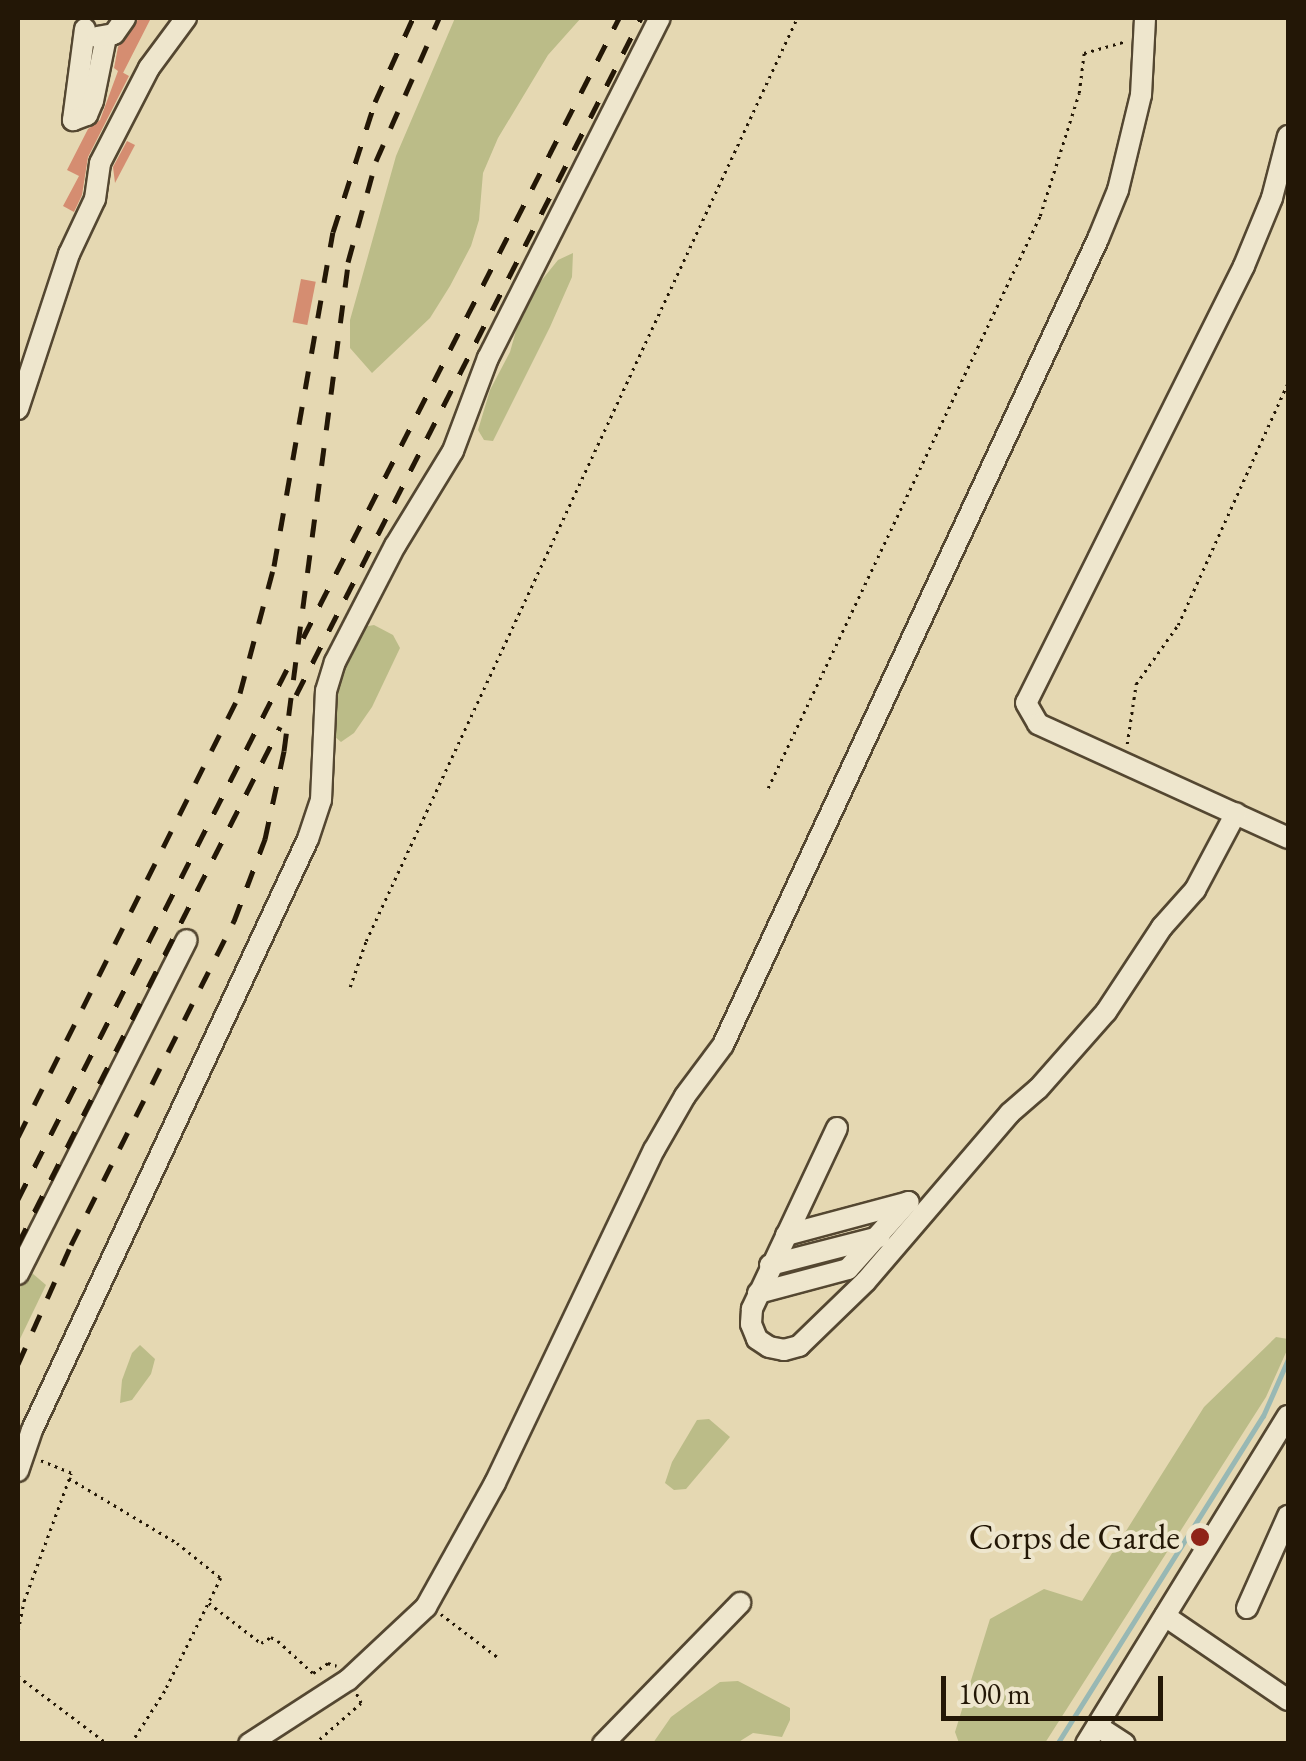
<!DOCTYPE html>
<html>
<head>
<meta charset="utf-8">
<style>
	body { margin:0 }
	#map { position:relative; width:1306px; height:1761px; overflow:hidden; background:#e5d8b2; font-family:"EB Garamond",serif }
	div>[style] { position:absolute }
	.green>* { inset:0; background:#bbbc88 }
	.stream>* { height:5px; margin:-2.5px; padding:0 2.5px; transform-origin:2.5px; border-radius:2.5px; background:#98b8b4 }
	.building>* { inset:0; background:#d58d71; transform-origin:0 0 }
	.path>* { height:2.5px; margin-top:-1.25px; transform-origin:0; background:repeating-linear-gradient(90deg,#231706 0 2.5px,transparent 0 7.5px) }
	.roads { filter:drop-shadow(2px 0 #544731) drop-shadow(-2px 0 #544731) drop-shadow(0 2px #544731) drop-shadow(0 -2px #544731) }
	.minor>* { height:20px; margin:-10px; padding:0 10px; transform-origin:10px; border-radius:10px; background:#eee6cd }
	.rail>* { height:5px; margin-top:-2.5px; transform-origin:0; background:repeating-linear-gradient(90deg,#231706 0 18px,transparent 0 36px) }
	.dots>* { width:28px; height:28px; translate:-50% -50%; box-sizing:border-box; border:5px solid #eee6cd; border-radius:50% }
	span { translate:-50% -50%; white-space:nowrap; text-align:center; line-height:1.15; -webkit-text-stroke:8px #eee6cd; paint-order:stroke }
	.poi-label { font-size:35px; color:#231706 }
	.right { translate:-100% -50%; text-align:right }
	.frame { position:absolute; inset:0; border:20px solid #231706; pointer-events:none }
	.scale { position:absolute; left:941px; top:1676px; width:222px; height:45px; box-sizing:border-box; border:5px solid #231706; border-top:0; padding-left:12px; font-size:30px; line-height:35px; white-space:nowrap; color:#231706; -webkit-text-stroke:8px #eee6cd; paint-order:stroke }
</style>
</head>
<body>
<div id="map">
	<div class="green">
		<i style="clip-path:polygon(455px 18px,581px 18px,548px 55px,498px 138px,483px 173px,479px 220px,471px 246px,450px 286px,430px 318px,372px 373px,350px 348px,350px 320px,396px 156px)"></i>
		<i style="clip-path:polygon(573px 253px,572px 277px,550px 327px,493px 441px,484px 440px,478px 430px,490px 390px,510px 352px,524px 302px,558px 260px)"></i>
		<i style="clip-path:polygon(374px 625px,393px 635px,400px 648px,372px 707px,354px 733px,341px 742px,334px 736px,329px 676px,363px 627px)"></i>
		<i style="clip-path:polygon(32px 1273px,46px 1285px,18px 1343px,18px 1297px,22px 1280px)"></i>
		<i style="clip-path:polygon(1276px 1337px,1288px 1339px,1288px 1348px,1266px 1397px,1045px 1743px,959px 1743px,955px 1732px,990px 1619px,1044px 1589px,1082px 1601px,1204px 1407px)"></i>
		<i style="clip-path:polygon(140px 1345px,155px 1359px,151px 1374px,132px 1400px,120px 1403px,122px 1380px,132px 1353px)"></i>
		<i style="clip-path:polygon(709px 1419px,730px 1437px,686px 1489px,674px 1490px,665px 1483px,672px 1462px,697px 1420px)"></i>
		<i style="clip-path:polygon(738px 1681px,790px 1708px,790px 1720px,782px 1737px,753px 1733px,737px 1743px,653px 1743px,671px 1717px,690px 1703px,720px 1682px)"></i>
	</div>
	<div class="stream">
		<i style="left:1057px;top:1744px;width:387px;rotate:-57.9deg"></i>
		<i style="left:1263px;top:1416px;width:62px;rotate:-66.3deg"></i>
	</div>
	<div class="building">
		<i style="clip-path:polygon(139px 18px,151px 18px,123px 73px,120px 71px,129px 76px,88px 157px,82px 195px,74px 212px,63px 206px,79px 176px,67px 170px,88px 129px,100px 120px,118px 71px,114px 68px,118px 47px)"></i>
		<i style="clip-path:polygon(127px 141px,135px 145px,115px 183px,113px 167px)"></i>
		<i style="left:301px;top:279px;width:15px;height:44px;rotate:11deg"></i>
	</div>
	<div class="path">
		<i style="left:1127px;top:744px;width:61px;rotate:-81.5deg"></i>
		<i style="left:1136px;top:684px;width:72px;rotate:-54.6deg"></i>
		<i style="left:1178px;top:625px;width:266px;rotate:-65.6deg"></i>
		<i style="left:768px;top:788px;width:633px;rotate:-64.57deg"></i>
		<i style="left:1040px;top:216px;width:129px;rotate:-72.4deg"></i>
		<i style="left:1079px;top:93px;width:40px;rotate:-82.9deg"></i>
		<i style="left:1084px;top:53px;width:41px;rotate:-15.8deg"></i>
		<i style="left:350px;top:987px;width:49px;rotate:-70.8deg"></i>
		<i style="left:366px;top:941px;width:1019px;rotate:-64.97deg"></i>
		<i style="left:69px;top:1478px;width:126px;rotate:31deg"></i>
		<i style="left:177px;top:1543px;width:56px;rotate:38.5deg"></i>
		<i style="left:221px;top:1578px;width:126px;rotate:116.4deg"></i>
		<i style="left:165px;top:1691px;width:63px;rotate:122.7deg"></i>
		<i style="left:209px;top:1603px;width:66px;rotate:37.6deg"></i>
		<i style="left:261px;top:1643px;width:12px;rotate:-31deg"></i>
		<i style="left:271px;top:1637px;width:8px;rotate:30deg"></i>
		<i style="left:278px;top:1641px;width:47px;rotate:42.4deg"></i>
		<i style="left:313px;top:1673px;width:18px;rotate:-34deg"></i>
		<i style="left:328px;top:1663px;width:9px;rotate:18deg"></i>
		<i style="left:441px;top:1614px;width:74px;rotate:37.3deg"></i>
		<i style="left:18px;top:1631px;width:31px;rotate:-79deg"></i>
		<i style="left:24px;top:1601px;width:136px;rotate:-69.8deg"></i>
		<i style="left:71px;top:1473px;width:35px;rotate:-158deg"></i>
		<i style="left:18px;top:1676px;width:113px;rotate:37.1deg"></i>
		<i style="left:314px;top:1744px;width:62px;rotate:-41.1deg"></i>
		<i style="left:361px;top:1703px;width:11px;rotate:-117deg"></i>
	</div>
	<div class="roads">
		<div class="minor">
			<i style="left:85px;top:29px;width:92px;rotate:97.5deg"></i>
			<i style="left:73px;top:120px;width:15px;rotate:-20deg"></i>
			<i style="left:87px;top:115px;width:15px;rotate:-67deg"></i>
			<i style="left:93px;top:101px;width:65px;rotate:-78.5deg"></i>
			<i style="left:97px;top:37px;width:17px;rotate:-10deg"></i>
			<i style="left:114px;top:34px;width:19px;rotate:-55deg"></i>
			<i style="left:1288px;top:136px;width:64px;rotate:104.5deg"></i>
			<i style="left:1272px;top:198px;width:74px;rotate:112.4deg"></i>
			<i style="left:1244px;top:266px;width:488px;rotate:116.5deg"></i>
			<i style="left:1026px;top:703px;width:24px;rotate:60deg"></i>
			<i style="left:1038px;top:724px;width:275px;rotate:24.5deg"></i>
			<i style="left:18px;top:409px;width:163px;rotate:-71.8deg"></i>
			<i style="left:69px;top:254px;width:61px;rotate:-64.7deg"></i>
			<i style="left:95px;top:199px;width:36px;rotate:-82deg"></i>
			<i style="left:100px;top:163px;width:107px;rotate:-62.7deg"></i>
			<i style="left:149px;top:68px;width:62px;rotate:-53.5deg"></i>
			<i style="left:837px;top:1128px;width:200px;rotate:115.2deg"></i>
			<i style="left:752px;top:1309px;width:15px;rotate:94deg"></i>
			<i style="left:751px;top:1324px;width:16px;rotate:68deg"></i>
			<i style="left:757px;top:1339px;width:14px;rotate:34deg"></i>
			<i style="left:769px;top:1347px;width:15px;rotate:11deg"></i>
			<i style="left:784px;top:1350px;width:16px;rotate:-15deg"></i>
			<i style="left:799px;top:1346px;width:93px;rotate:-44.1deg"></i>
			<i style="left:866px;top:1281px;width:221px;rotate:-49.4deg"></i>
			<i style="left:1010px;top:1113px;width:37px;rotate:-41deg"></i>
			<i style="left:1038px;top:1089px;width:103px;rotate:-48.6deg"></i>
			<i style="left:1106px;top:1012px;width:102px;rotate:-56.6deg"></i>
			<i style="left:1162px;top:927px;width:50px;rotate:-48.3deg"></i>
			<i style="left:1195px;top:890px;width:87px;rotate:-62deg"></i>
			<i style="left:786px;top:1235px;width:127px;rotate:-15deg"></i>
			<i style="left:770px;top:1265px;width:113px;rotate:-14.4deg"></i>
			<i style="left:18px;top:1274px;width:374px;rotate:-63.2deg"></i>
			<i style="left:758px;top:1293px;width:93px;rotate:-14.9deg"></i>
			<i style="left:848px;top:1269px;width:90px;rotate:-48.2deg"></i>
			<i style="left:18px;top:1471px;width:43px;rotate:-71.1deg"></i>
			<i style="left:32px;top:1430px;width:652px;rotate:-64.97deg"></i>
			<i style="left:308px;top:839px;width:41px;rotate:-71.6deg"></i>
			<i style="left:321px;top:800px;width:109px;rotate:-87.4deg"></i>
			<i style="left:326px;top:691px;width:30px;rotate:-73deg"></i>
			<i style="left:335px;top:662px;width:131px;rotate:-62.7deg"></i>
			<i style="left:395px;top:546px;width:111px;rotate:-58.6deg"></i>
			<i style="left:453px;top:451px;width:99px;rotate:-69.4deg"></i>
			<i style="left:488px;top:358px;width:381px;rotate:-63.2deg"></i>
			<i style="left:1247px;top:1608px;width:101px;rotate:-66deg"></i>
			<i style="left:1165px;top:1616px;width:149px;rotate:34.3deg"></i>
			<i style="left:1097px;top:1726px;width:33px;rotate:33deg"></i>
			<i style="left:249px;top:1744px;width:118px;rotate:-32.9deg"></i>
			<i style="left:348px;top:1680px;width:107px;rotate:-43.1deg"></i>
			<i style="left:426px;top:1607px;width:142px;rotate:-60.9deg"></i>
			<i style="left:495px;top:1483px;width:369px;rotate:-64.5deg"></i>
			<i style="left:654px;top:1150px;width:62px;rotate:-60.1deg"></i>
			<i style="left:685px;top:1096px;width:64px;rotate:-53.3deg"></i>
			<i style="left:723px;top:1045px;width:889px;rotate:-65.05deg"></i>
			<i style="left:1098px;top:239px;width:53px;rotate:-67.8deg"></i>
			<i style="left:1118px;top:190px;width:98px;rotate:-76.4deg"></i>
			<i style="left:1141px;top:95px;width:77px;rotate:-87deg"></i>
			<i style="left:603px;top:1744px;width:197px;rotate:-45.8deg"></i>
			<i style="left:1086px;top:1744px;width:385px;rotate:-58.4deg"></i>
		</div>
	</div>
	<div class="rail">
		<i style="left:303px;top:638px;width:696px;rotate:-62.99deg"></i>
		<i style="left:296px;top:695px;width:760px;rotate:-63deg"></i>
		<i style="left:18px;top:1137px;width:496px;rotate:-63.4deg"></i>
		<i style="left:240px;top:693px;width:131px;rotate:-75deg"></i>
		<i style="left:274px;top:566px;width:339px;rotate:-80deg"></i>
		<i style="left:333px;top:232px;width:137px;rotate:-72.1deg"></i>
		<i style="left:375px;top:102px;width:92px;rotate:-65.7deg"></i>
		<i style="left:18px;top:1199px;width:594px;rotate:-63.09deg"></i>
		<i style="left:18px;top:1244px;width:580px;rotate:-63.13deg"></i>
		<i style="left:18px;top:1364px;width:130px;rotate:-66deg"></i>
		<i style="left:71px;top:1245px;width:363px;rotate:-63.3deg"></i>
		<i style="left:234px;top:921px;width:88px;rotate:-69.3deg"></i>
		<i style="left:265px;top:839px;width:90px;rotate:-77.8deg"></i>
		<i style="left:284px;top:751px;width:493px;rotate:-82.5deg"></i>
		<i style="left:348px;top:262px;width:105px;rotate:-74.5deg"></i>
		<i style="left:376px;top:161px;width:156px;rotate:-66.2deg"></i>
	</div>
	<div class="dots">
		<i style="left:1200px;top:1537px;background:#8f2418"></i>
	</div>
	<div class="poi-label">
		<span class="right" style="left:1180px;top:1537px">Corps de Garde</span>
	</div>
	<div class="frame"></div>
	<div class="scale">100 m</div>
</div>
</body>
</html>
